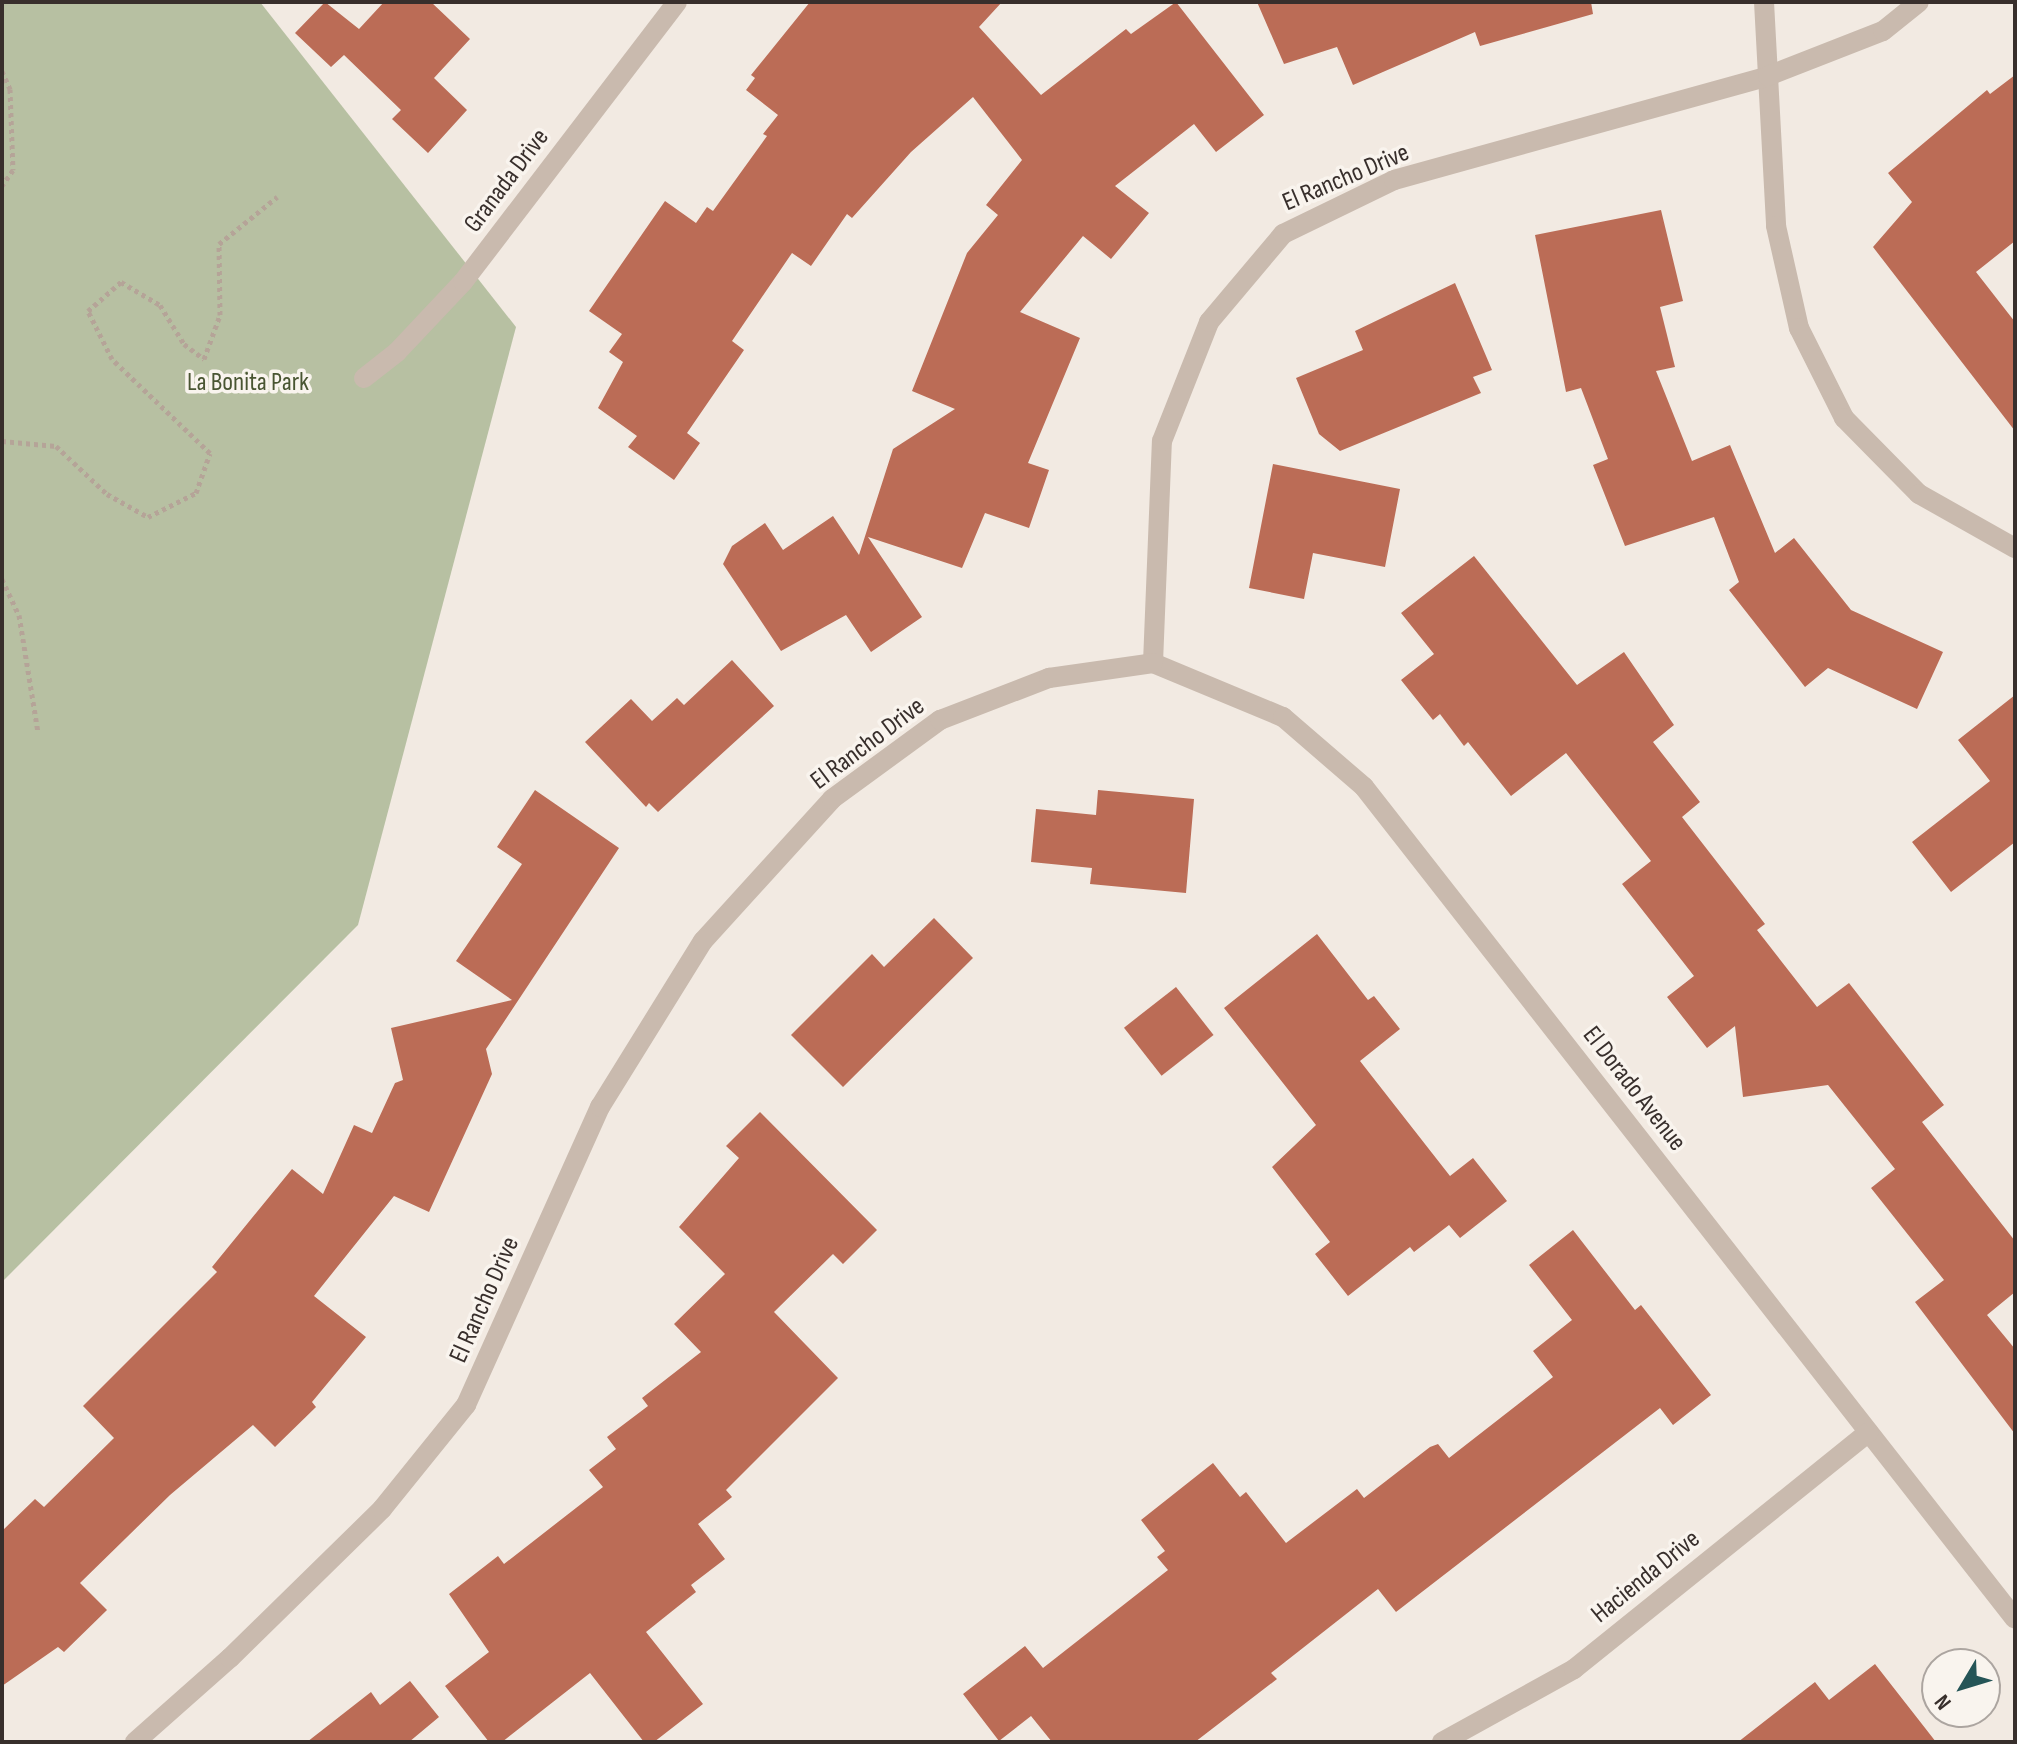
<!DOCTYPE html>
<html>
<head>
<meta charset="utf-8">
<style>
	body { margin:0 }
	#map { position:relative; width:2017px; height:1744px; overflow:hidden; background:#f2eae2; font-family:"Sofia Sans Condensed",sans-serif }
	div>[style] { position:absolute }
	.green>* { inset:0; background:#b7c0a2 }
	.building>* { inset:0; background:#bb6c56; transform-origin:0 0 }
	.path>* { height:5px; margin-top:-2.5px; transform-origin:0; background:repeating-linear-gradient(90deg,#b5a498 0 4px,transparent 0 8px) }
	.minor>* { height:20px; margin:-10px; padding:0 10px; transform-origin:10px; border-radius:10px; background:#c9baae }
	span { translate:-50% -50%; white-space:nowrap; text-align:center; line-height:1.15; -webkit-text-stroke:7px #f9f4ee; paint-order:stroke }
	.street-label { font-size:26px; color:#382f2c }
	.park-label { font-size:26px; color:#495532 }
	.frame { position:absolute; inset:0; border:4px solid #382f2c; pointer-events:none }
	.north { position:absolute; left:1921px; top:1648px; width:80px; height:80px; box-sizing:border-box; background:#f9f4ee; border:2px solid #aca5a0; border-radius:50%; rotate:232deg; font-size:22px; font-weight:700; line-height:32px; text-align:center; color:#382f2c }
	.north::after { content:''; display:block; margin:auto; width:28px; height:36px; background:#255557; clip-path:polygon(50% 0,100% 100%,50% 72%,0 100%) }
</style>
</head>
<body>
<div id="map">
	<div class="green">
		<i style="clip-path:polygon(2px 2px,260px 2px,516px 327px,358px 925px,2px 1282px)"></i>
	</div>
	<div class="building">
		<i style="clip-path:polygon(325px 2px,359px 29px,384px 2px,431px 2px,470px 39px,434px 78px,467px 110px,428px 153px,392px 119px,401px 110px,344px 55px,331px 67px,295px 33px)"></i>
		<i style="clip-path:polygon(810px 2px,1002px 2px,979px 27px,1041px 95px,1126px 29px,1131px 34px,1176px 2px,1264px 115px,1216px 152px,1194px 124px,1115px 186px,1149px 213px,1111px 259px,1083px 236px,1020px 312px,1080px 338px,1028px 463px,1049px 470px,1029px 528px,985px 513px,962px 568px,868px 537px,922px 617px,871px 652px,846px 615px,781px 651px,723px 564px,732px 546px,765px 523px,783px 550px,833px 516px,859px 555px,893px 449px,955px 409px,912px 391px,967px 253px,998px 215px,986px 205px,1022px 160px,973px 97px,911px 152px,852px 218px,847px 214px,811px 266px,792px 253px,732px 341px,744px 350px,687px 433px,700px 443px,674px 480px,628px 447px,637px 436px,598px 408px,623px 362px,609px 352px,622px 334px,589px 311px,665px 201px,696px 223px,707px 207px,713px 211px,767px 136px,763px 134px,778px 115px,746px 90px,755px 78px,751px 75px)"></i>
		<i style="clip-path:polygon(1257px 2px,1591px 2px,1593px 14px,1480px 46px,1475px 32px,1353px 85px,1337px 47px,1284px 64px)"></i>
		<i style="clip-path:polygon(2015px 75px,2015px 241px,1976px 272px,2015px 322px,2015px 431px,1873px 247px,1912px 202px,1888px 173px,1987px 90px,1990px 94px)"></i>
		<i style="clip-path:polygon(1661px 210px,1683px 301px,1660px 307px,1675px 367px,1656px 371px,1692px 461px,1730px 445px,1775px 553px,1794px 538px,1851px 610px,1943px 652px,1917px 709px,1828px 668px,1805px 687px,1729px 590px,1739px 582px,1714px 517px,1625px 546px,1593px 465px,1608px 459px,1581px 388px,1566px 392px,1535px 235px)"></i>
		<i style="clip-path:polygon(1455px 283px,1492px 370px,1473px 377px,1481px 393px,1340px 451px,1319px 434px,1296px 378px,1363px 350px,1355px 331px)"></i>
		<i style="clip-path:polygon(1273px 464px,1400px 489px,1385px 567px,1313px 553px,1304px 599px,1249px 588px)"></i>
		<i style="clip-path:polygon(1474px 556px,1577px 685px,1624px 652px,1674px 725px,1653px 742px,1700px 802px,1682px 817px,1765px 924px,1757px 930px,1817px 1007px,1849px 983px,1944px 1105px,1922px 1122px,2015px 1241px,2015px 1292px,1987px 1315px,2015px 1349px,2015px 1434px,1915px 1302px,1944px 1280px,1871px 1188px,1895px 1169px,1828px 1085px,1743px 1097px,1735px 1026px,1707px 1048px,1667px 997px,1694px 976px,1622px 884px,1651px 861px,1566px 753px,1511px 796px,1468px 742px,1464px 746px,1440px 714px,1433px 720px,1401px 680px,1434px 654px,1401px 613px)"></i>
		<i style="clip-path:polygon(732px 660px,774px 706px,658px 812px,649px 803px,646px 807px,585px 742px,631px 699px,652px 721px,677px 698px,684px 705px)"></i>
		<i style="clip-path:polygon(2015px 695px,2015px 842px,1951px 892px,1912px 842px,1990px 781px,1958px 740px)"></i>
		<i style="clip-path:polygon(535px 790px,619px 848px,486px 1049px,492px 1074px,429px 1212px,394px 1196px,314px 1296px,366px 1337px,312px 1402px,316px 1407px,275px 1447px,253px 1425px,170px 1495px,80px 1583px,107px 1610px,64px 1652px,58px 1647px,2px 1686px,2px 1531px,35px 1499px,44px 1507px,114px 1438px,83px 1406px,217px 1272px,212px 1267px,292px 1169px,323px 1194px,354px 1125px,372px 1133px,395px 1083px,403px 1080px,391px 1028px,512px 1000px,456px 961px,522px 864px,497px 847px)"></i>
		<i style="clip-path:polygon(1098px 790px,1194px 799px,1186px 893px,1090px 884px,1092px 868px,1031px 862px,1036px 809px,1096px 815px)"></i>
		<i style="clip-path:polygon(934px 918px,973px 958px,843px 1087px,791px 1035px,872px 954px,884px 967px)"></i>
		<i style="clip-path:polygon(1317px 934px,1368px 1000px,1374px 996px,1400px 1029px,1360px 1061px,1450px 1176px,1473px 1158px,1507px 1201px,1460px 1238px,1449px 1225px,1414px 1252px,1410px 1247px,1348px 1296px,1315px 1254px,1330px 1242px,1272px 1167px,1316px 1125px,1224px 1008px)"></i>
		<i style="left:1176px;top:987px;width:61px;height:66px;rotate:52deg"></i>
		<i style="clip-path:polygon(760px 1112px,877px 1230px,843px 1264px,833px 1254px,774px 1312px,838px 1378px,726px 1490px,732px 1497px,698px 1524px,725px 1559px,691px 1585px,696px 1592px,646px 1632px,703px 1704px,654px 1742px,644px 1742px,590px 1673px,502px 1742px,489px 1742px,445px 1686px,489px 1652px,449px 1594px,498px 1556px,504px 1564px,603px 1487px,589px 1470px,616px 1449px,607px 1437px,648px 1406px,642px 1398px,701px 1352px,674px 1324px,725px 1274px,679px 1227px,739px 1158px,726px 1146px)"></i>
		<i style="clip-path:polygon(1573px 1230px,1635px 1310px,1641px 1305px,1711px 1395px,1673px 1425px,1660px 1408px,1396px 1612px,1378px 1589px,1271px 1673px,1277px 1679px,1195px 1742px,1052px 1742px,1031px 1716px,999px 1741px,963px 1694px,1025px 1646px,1043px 1668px,1168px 1570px,1157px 1557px,1165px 1551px,1141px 1520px,1213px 1463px,1240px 1497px,1246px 1492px,1286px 1543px,1357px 1489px,1364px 1498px,1430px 1447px,1438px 1444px,1449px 1458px,1553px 1377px,1533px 1351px,1572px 1320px,1529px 1265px)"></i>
		<i style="clip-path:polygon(1875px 1664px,1936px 1742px,1738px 1742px,1815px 1682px,1829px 1700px)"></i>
		<i style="clip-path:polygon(410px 1681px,439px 1717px,409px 1742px,307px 1742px,371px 1692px,380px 1705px)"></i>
	</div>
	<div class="path">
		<i style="left:2px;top:71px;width:20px;rotate:66deg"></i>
		<i style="left:10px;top:89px;width:81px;rotate:87.9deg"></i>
		<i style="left:13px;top:170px;width:19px;rotate:125deg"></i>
		<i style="left:2px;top:441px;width:54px;rotate:5.3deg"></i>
		<i style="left:56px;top:446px;width:70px;rotate:43.3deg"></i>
		<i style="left:107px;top:494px;width:47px;rotate:29.3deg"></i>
		<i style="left:148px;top:517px;width:54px;rotate:-26.6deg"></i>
		<i style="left:196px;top:493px;width:42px;rotate:-70.7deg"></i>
		<i style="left:210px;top:453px;width:136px;rotate:-136.2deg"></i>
		<i style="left:112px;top:359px;width:54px;rotate:-116.6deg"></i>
		<i style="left:88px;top:311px;width:44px;rotate:-41.3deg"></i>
		<i style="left:121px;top:282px;width:45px;rotate:30.5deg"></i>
		<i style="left:160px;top:305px;width:46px;rotate:58.4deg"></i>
		<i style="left:184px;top:344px;width:25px;rotate:37deg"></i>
		<i style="left:204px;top:359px;width:47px;rotate:-70deg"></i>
		<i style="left:220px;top:315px;width:71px;rotate:-90.8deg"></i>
		<i style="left:219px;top:244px;width:75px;rotate:-39deg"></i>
		<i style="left:2px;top:579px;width:40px;rotate:65deg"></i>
		<i style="left:19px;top:615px;width:119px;rotate:80.8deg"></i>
	</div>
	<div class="minor">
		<i style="left:1764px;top:2px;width:224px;rotate:86.9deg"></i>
		<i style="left:1776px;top:226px;width:105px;rotate:77.3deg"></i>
		<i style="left:1799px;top:328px;width:101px;rotate:63.4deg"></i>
		<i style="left:1844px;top:418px;width:107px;rotate:45.4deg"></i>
		<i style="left:1919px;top:494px;width:110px;rotate:29.4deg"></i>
		<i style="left:364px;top:378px;width:42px;rotate:-38.2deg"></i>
		<i style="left:397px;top:352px;width:96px;rotate:-46.7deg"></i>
		<i style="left:463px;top:282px;width:352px;rotate:-52.6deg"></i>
		<i style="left:1153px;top:663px;width:141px;rotate:22.6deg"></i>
		<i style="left:1283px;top:717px;width:107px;rotate:40.8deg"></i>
		<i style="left:1364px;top:787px;width:1056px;rotate:51.96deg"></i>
		<i style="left:1153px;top:663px;width:222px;rotate:-87.7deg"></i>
		<i style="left:1162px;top:441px;width:128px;rotate:-68.4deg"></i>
		<i style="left:1209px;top:322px;width:115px;rotate:-49.9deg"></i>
		<i style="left:1283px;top:234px;width:123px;rotate:-25.9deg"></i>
		<i style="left:1394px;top:180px;width:388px;rotate:-15.5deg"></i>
		<i style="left:1768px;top:76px;width:123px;rotate:-21.4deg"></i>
		<i style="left:1883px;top:31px;width:46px;rotate:-38.9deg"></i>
		<i style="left:135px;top:1742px;width:127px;rotate:-41.5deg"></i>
		<i style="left:230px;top:1658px;width:213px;rotate:-44.4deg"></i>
		<i style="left:382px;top:1509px;width:134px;rotate:-51.1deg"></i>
		<i style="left:466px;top:1405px;width:327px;rotate:-65.8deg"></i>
		<i style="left:600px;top:1107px;width:195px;rotate:-58.2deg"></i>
		<i style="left:703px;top:941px;width:192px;rotate:-47.7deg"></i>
		<i style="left:832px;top:799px;width:134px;rotate:-36.2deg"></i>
		<i style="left:940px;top:720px;width:117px;rotate:-21.1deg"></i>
		<i style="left:1049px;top:678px;width:105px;rotate:-8.2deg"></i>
		<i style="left:1442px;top:1742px;width:151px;rotate:-28.9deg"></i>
		<i style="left:1574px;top:1669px;width:378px;rotate:-38.8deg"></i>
	</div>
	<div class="street-label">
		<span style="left:1346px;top:178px;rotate:-23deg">El Rancho Drive</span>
		<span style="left:507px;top:181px;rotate:-53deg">Granada Drive</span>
		<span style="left:868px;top:744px;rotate:-37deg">El Rancho Drive</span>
		<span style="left:1634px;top:1089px;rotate:52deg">El Dorado Avenue</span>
		<span style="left:485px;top:1300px;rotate:-66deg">El Rancho Drive</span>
		<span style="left:1646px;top:1577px;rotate:-39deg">Hacienda Drive</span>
	</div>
	<div class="park-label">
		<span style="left:248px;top:383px">La Bonita Park</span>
	</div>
	<div class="frame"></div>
	<div class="north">N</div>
</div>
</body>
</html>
